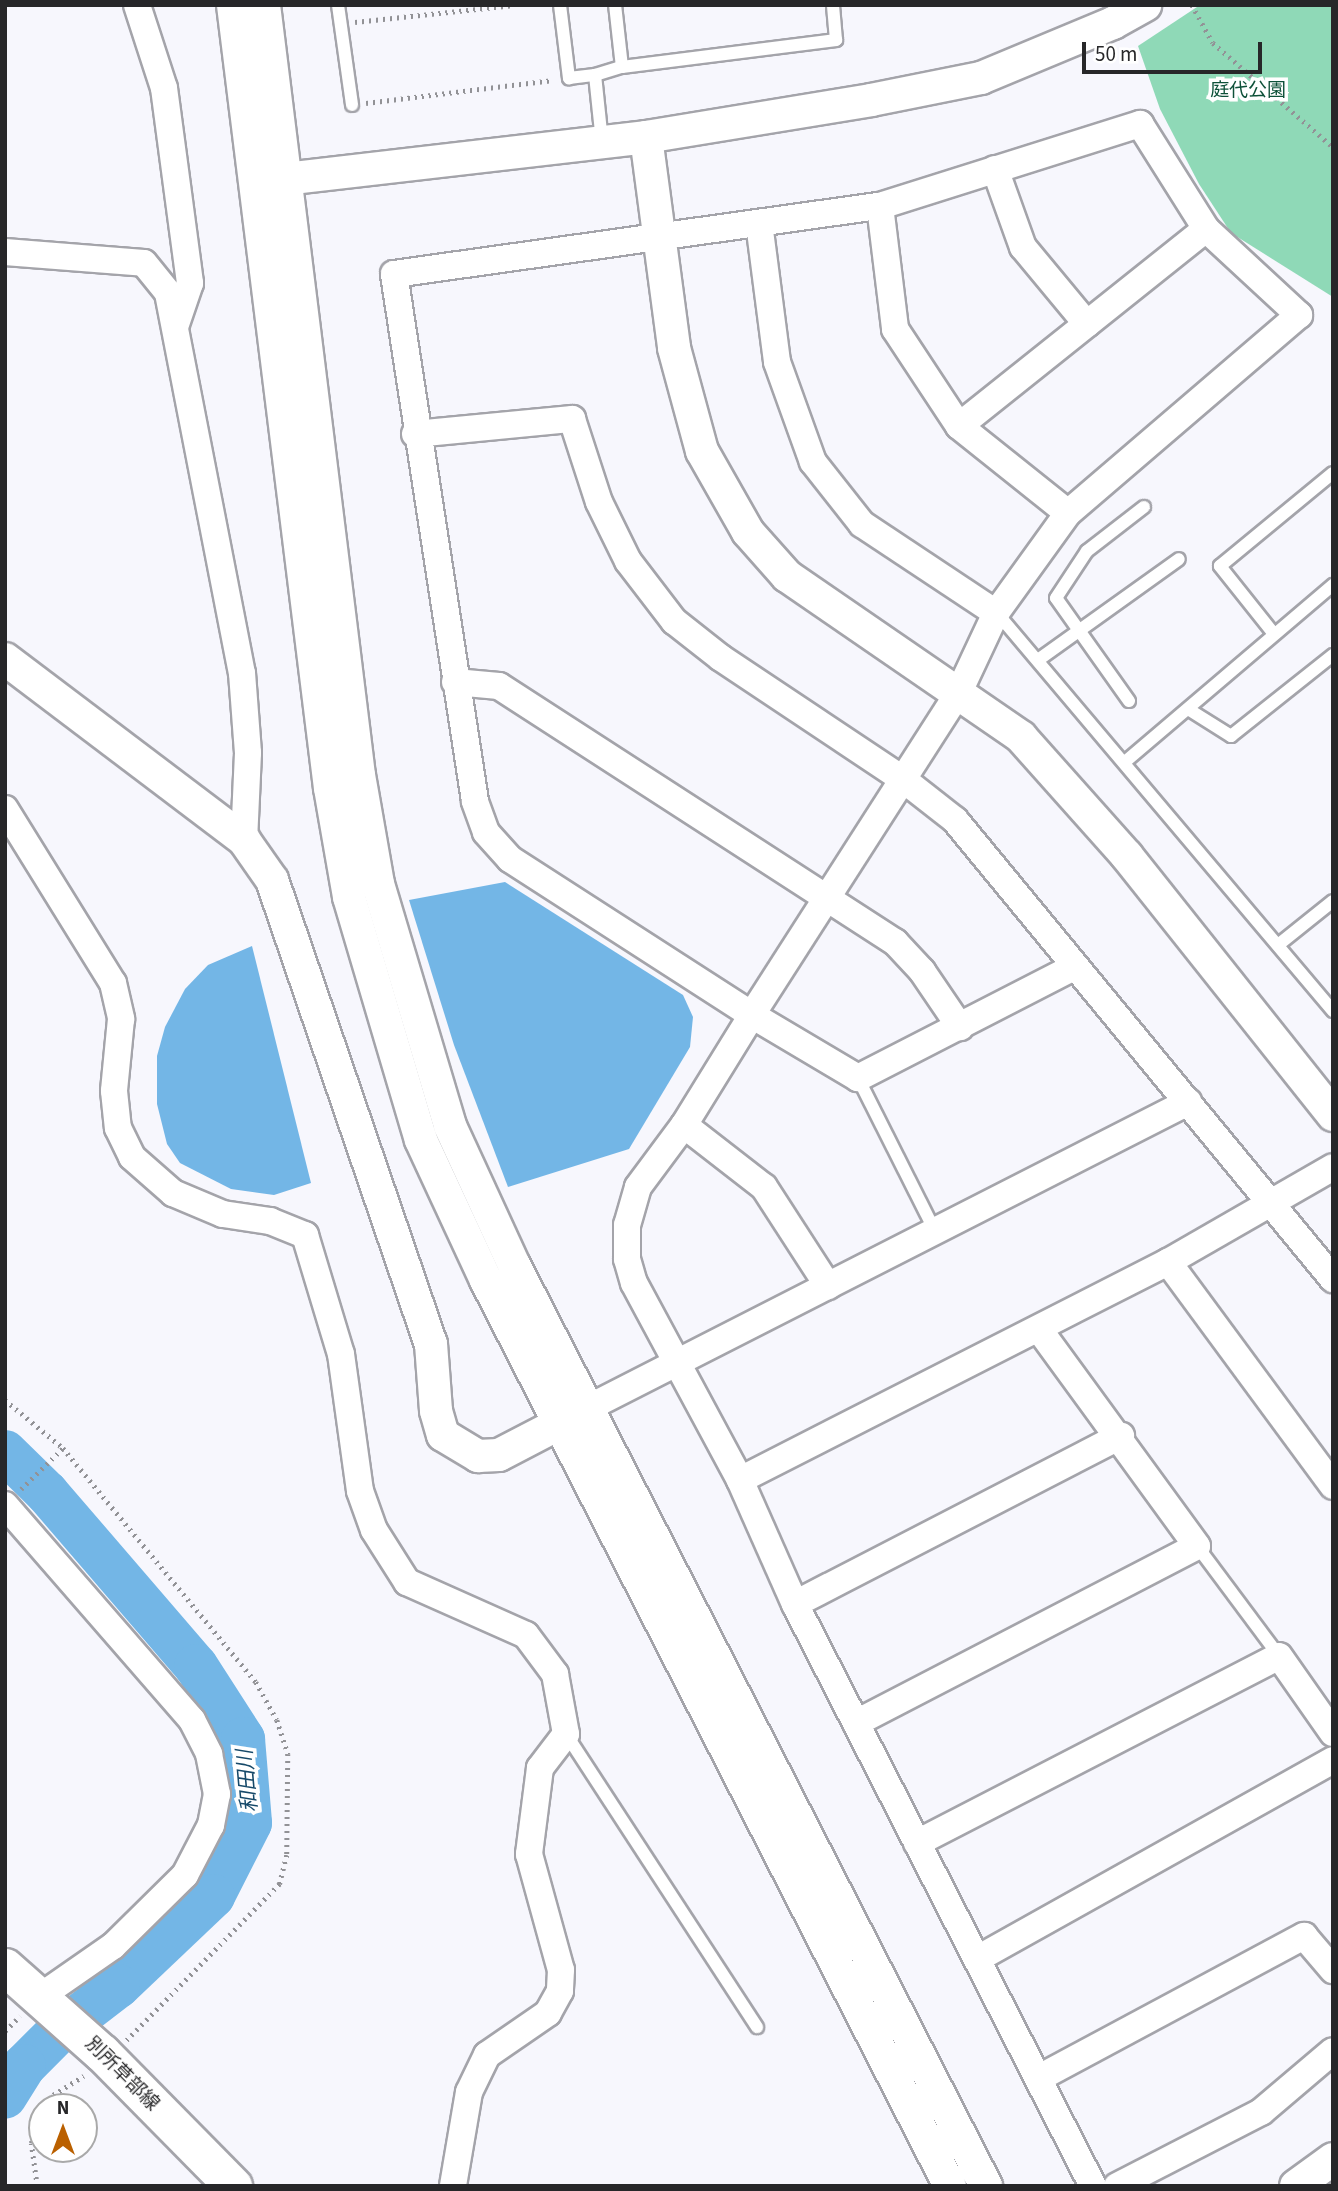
<!DOCTYPE html>
<html>
<head>
<meta charset="utf-8">
<style>
	body { margin:0 }
	#map { position:relative; width:1338px; height:2191px; overflow:hidden; background:#f7f7fd; font-family:"Source Sans 3","Noto Sans JP",sans-serif }
	div>[style] { position:absolute }
	.green>* { inset:0; background:#8fd9b7 }
	.water>* { inset:0; background:#73b6e6 }
	.river>* { height:44px; margin:-22px; padding:0 22px; transform-origin:22px; border-radius:22px; background:#73b6e6 }
	.path>* { height:4.5px; margin-top:-2.25px; transform-origin:0; background:repeating-linear-gradient(90deg,#929296 0 2px,transparent 0 7px) }
	.roads { filter:drop-shadow(2px 0 #a4a4aa) drop-shadow(-2px 0 #a4a4aa) drop-shadow(0 2px #a4a4aa) drop-shadow(0 -2px #a4a4aa) }
	.service>* { height:12px; margin:-6px; padding:0 6px; transform-origin:6px; border-radius:6px; background:#fff }
	.minor>* { height:26px; margin:-13px; padding:0 13px; transform-origin:13px; border-radius:13px; background:#fff }
	.tertiary>* { height:32px; margin:-16px; padding:0 16px; transform-origin:16px; border-radius:16px; background:#fff }
	.secondary>* { height:37px; margin:-18.5px; padding:0 18.5px; transform-origin:18.5px; border-radius:18.5px; background:#fff }
	span { translate:-50% -50%; white-space:nowrap; text-align:center; line-height:1.15; -webkit-text-stroke:7px #fff; paint-order:stroke }
	.park-label { font-size:19px; color:#0e5139 }
	.street-label { font-size:19px; color:#272729 }
	.water-label { font-size:21px; color:#164969; font-style:italic }
	.frame { position:absolute; inset:0; border:7px solid #272729; pointer-events:none }
	.north { position:absolute; left:28px; top:2093px; width:70px; height:70px; box-sizing:border-box; background:#fff; border:2px solid #a9a9a9; border-radius:50%; rotate:0deg; font-size:19px; font-weight:700; line-height:28px; text-align:center; color:#272729 }
	.north::after { content:''; display:block; margin:auto; width:24px; height:32px; background:#ba6000; clip-path:polygon(50% 0,100% 100%,50% 72%,0 100%) }
	.scale { position:absolute; left:1082px; top:42px; width:180px; height:32px; box-sizing:border-box; border:4px solid #272729; border-top:0; padding-left:9px; font-size:21px; line-height:24px; white-space:nowrap; color:#272729; -webkit-text-stroke:5px #fff; paint-order:stroke }
</style>
</head>
<body>
<div id="map">
	<div class="green">
		<i style="clip-path:polygon(1200px 5px,1333px 5px,1333px 297px,1231px 233px,1199px 184px,1160px 109px,1138px 46px)"></i>
	</div>
	<div class="water">
		<i style="clip-path:polygon(505px 882px,683px 995px,693px 1017px,690px 1047px,629px 1149px,508px 1187px,454px 1045px,409px 900px)"></i>
		<i style="clip-path:polygon(252px 946px,311px 1183px,274px 1195px,231px 1189px,180px 1163px,167px 1144px,157px 1104px,157px 1056px,165px 1027px,185px 989px,208px 965px)"></i>
	</div>
	<div class="river">
		<i style="left:5px;top:1452px;width:59px;rotate:44.3deg"></i>
		<i style="left:47px;top:1493px;width:228px;rotate:49.3deg"></i>
		<i style="left:196px;top:1666px;width:87px;rotate:57.2deg"></i>
		<i style="left:243px;top:1739px;width:84px;rotate:85.2deg"></i>
		<i style="left:250px;top:1823px;width:82px;rotate:116.9deg"></i>
		<i style="left:213px;top:1896px;width:131px;rotate:136.5deg"></i>
		<i style="left:118px;top:1986px;width:78px;rotate:142.3deg"></i>
		<i style="left:56px;top:2034px;width:45px;rotate:135deg"></i>
		<i style="left:24px;top:2066px;width:36px;rotate:122deg"></i>
	</div>
	<div class="path">
		<i style="left:1192px;top:5px;width:43px;rotate:61.1deg"></i>
		<i style="left:1213px;top:43px;width:159px;rotate:40.9deg"></i>
		<i style="left:355px;top:22px;width:159px;rotate:-6.1deg"></i>
		<i style="left:366px;top:103px;width:187px;rotate:-7deg"></i>
		<i style="left:5px;top:1400px;width:75px;rotate:39.6deg"></i>
		<i style="left:63px;top:1448px;width:303px;rotate:50.5deg"></i>
		<i style="left:256px;top:1682px;width:43px;rotate:61.1deg"></i>
		<i style="left:277px;top:1720px;width:36px;rotate:72deg"></i>
		<i style="left:288px;top:1754px;width:101px;rotate:90.6deg"></i>
		<i style="left:287px;top:1855px;width:30px;rotate:104deg"></i>
		<i style="left:280px;top:1884px;width:219px;rotate:134.4deg"></i>
		<i style="left:21px;top:1489px;width:59px;rotate:-44.3deg"></i>
		<i style="left:5px;top:2031px;width:21px;rotate:-45deg"></i>
		<i style="left:45px;top:2107px;width:14px;rotate:-56deg"></i>
		<i style="left:53px;top:2095px;width:36px;rotate:-32deg"></i>
		<i style="left:37px;top:2186px;width:43px;rotate:-97.9deg"></i>
		<i style="left:31px;top:2143px;width:33px;rotate:-70deg"></i>
	</div>
	<div class="roads">
		<div class="service">
			<i style="left:338px;top:5px;width:101px;rotate:82deg"></i>
			<i style="left:560px;top:5px;width:74px;rotate:83deg"></i>
			<i style="left:569px;top:78px;width:26px;rotate:-7deg"></i>
			<i style="left:595px;top:75px;width:67px;rotate:84deg"></i>
			<i style="left:622px;top:67px;width:216px;rotate:-7.2deg"></i>
			<i style="left:836px;top:40px;width:35px;rotate:-95deg"></i>
			<i style="left:595px;top:75px;width:28px;rotate:-17deg"></i>
			<i style="left:622px;top:67px;width:62px;rotate:-96.4deg"></i>
			<i style="left:997px;top:613px;width:521px;rotate:49.83deg"></i>
			<i style="left:1274px;top:634px;width:87px;rotate:-128.5deg"></i>
			<i style="left:1220px;top:566px;width:146px;rotate:-39.5deg"></i>
			<i style="left:1038px;top:660px;width:173px;rotate:-35.6deg"></i>
			<i style="left:1129px;top:701px;width:126px;rotate:-125.3deg"></i>
			<i style="left:1056px;top:598px;width:56px;rotate:-56.6deg"></i>
			<i style="left:1087px;top:551px;width:72px;rotate:-37.7deg"></i>
			<i style="left:1188px;top:709px;width:51px;rotate:32.1deg"></i>
			<i style="left:1231px;top:736px;width:130px;rotate:-38.5deg"></i>
			<i style="left:1126px;top:761px;width:272px;rotate:-40.4deg"></i>
			<i style="left:1278px;top:945px;width:70px;rotate:-38.7deg"></i>
			<i style="left:858px;top:1078px;width:171px;rotate:63.3deg"></i>
			<i style="left:1197px;top:1546px;width:137px;rotate:53.3deg"></i>
			<i style="left:566px;top:1734px;width:350px;rotate:56.9deg"></i>
		</div>
		<div class="minor">
			<i style="left:137px;top:5px;width:87px;rotate:72deg"></i>
			<i style="left:164px;top:88px;width:197px;rotate:82.4deg"></i>
			<i style="left:190px;top:283px;width:46px;rotate:108.8deg"></i>
			<i style="left:995px;top:169px;width:83px;rotate:70.3deg"></i>
			<i style="left:1023px;top:247px;width:100px;rotate:50.3deg"></i>
			<i style="left:880px;top:206px;width:124px;rotate:83deg"></i>
			<i style="left:895px;top:329px;width:116px;rotate:56.6deg"></i>
			<i style="left:959px;top:426px;width:139px;rotate:38.6deg"></i>
			<i style="left:759px;top:223px;width:140px;rotate:82.6deg"></i>
			<i style="left:777px;top:362px;width:106px;rotate:70.2deg"></i>
			<i style="left:813px;top:462px;width:79px;rotate:51.7deg"></i>
			<i style="left:862px;top:524px;width:161px;rotate:33.6deg"></i>
			<i style="left:5px;top:252px;width:139px;rotate:4.5deg"></i>
			<i style="left:144px;top:263px;width:38px;rotate:51deg"></i>
			<i style="left:168px;top:293px;width:387px;rotate:79deg"></i>
			<i style="left:242px;top:673px;width:80px;rotate:85.7deg"></i>
			<i style="left:248px;top:753px;width:87px;rotate:92.6deg"></i>
			<i style="left:959px;top:426px;width:316px;rotate:-38.6deg"></i>
			<i style="left:415px;top:434px;width:158px;rotate:-5.5deg"></i>
			<i style="left:572px;top:419px;width:87px;rotate:72deg"></i>
			<i style="left:599px;top:502px;width:66px;rotate:63.8deg"></i>
			<i style="left:628px;top:561px;width:76px;rotate:52.5deg"></i>
			<i style="left:674px;top:621px;width:60px;rotate:38.2deg"></i>
			<i style="left:721px;top:658px;width:220px;rotate:33.7deg"></i>
			<i style="left:904px;top:780px;width:65px;rotate:38.1deg"></i>
			<i style="left:955px;top:820px;width:595px;rotate:50.53deg"></i>
			<i style="left:455px;top:682px;width:44px;rotate:5.2deg"></i>
			<i style="left:499px;top:686px;width:472px;rotate:32.9deg"></i>
			<i style="left:895px;top:942px;width:40px;rotate:47deg"></i>
			<i style="left:922px;top:971px;width:68px;rotate:55.8deg"></i>
			<i style="left:5px;top:809px;width:205px;rotate:58.2deg"></i>
			<i style="left:113px;top:983px;width:37px;rotate:77deg"></i>
			<i style="left:121px;top:1019px;width:72px;rotate:95.6deg"></i>
			<i style="left:114px;top:1091px;width:37px;rotate:84deg"></i>
			<i style="left:118px;top:1128px;width:32px;rotate:64deg"></i>
			<i style="left:132px;top:1157px;width:55px;rotate:41.3deg"></i>
			<i style="left:173px;top:1193px;width:54px;rotate:22.8deg"></i>
			<i style="left:223px;top:1214px;width:48px;rotate:8.5deg"></i>
			<i style="left:270px;top:1221px;width:38px;rotate:22deg"></i>
			<i style="left:305px;top:1235px;width:124px;rotate:73.2deg"></i>
			<i style="left:341px;top:1354px;width:138px;rotate:82.1deg"></i>
			<i style="left:360px;top:1491px;width:41px;rotate:70.3deg"></i>
			<i style="left:374px;top:1530px;width:62px;rotate:57.6deg"></i>
			<i style="left:407px;top:1582px;width:130px;rotate:24deg"></i>
			<i style="left:526px;top:1635px;width:49px;rotate:53.4deg"></i>
			<i style="left:555px;top:1674px;width:61px;rotate:79.6deg"></i>
			<i style="left:566px;top:1734px;width:43px;rotate:127.4deg"></i>
			<i style="left:540px;top:1768px;width:87px;rotate:97.3deg"></i>
			<i style="left:529px;top:1854px;width:120px;rotate:74.6deg"></i>
			<i style="left:561px;top:1970px;width:21px;rotate:93deg"></i>
			<i style="left:560px;top:1991px;width:25px;rotate:119deg"></i>
			<i style="left:548px;top:2013px;width:74px;rotate:145.5deg"></i>
			<i style="left:487px;top:2055px;width:41px;rotate:115.9deg"></i>
			<i style="left:469px;top:2092px;width:95px;rotate:99.7deg"></i>
			<i style="left:1072px;top:968px;width:241px;rotate:152.8deg"></i>
			<i style="left:858px;top:1078px;width:123px;rotate:-149.3deg"></i>
			<i style="left:752px;top:1015px;width:288px;rotate:-147.2deg"></i>
			<i style="left:510px;top:859px;width:36px;rotate:-132deg"></i>
			<i style="left:486px;top:832px;width:33px;rotate:-110deg"></i>
			<i style="left:475px;top:801px;width:533px;rotate:-98.74deg"></i>
			<i style="left:394px;top:274px;width:491px;rotate:-8deg"></i>
			<i style="left:880px;top:206px;width:273px;rotate:-17.5deg"></i>
			<i style="left:1140px;top:124px;width:124px;rotate:57.8deg"></i>
			<i style="left:1206px;top:229px;width:127px;rotate:42.8deg"></i>
			<i style="left:1299px;top:315px;width:304px;rotate:139.4deg"></i>
			<i style="left:1068px;top:513px;width:123px;rotate:125.8deg"></i>
			<i style="left:996px;top:613px;width:87px;rotate:115.1deg"></i>
			<i style="left:959px;top:692px;width:384px;rotate:122.7deg"></i>
			<i style="left:752px;top:1015px;width:129px;rotate:121.7deg"></i>
			<i style="left:684px;top:1125px;width:77px;rotate:126.6deg"></i>
			<i style="left:638px;top:1187px;width:40px;rotate:106deg"></i>
			<i style="left:627px;top:1225px;width:34px;rotate:90deg"></i>
			<i style="left:627px;top:1259px;width:25px;rotate:74deg"></i>
			<i style="left:634px;top:1283px;width:224px;rotate:61.7deg"></i>
			<i style="left:740px;top:1480px;width:136px;rotate:66.1deg"></i>
			<i style="left:795px;top:1604px;width:654px;rotate:62.89deg"></i>
			<i style="left:684px;top:1125px;width:101px;rotate:37.8deg"></i>
			<i style="left:764px;top:1187px;width:118px;rotate:57.1deg"></i>
			<i style="left:1168px;top:1262px;width:278px;rotate:53.6deg"></i>
			<i style="left:588px;top:1408px;width:674px;rotate:-27.02deg"></i>
			<i style="left:740px;top:1480px;width:480px;rotate:-27deg"></i>
			<i style="left:1168px;top:1262px;width:190px;rotate:-29.9deg"></i>
			<i style="left:5px;top:1505px;width:285px;rotate:49deg"></i>
			<i style="left:192px;top:1720px;width:38px;rotate:63deg"></i>
			<i style="left:209px;top:1754px;width:41px;rotate:78.7deg"></i>
			<i style="left:217px;top:1794px;width:32px;rotate:101deg"></i>
			<i style="left:211px;top:1825px;width:56px;rotate:117.5deg"></i>
			<i style="left:185px;top:1875px;width:101px;rotate:135.4deg"></i>
			<i style="left:113px;top:1946px;width:88px;rotate:145.2deg"></i>
			<i style="left:795px;top:1604px;width:367px;rotate:-27.3deg"></i>
			<i style="left:856px;top:1723px;width:384px;rotate:-27.4deg"></i>
			<i style="left:1197px;top:1546px;width:268px;rotate:-126.1deg"></i>
			<i style="left:917px;top:1843px;width:407px;rotate:-27.3deg"></i>
			<i style="left:1279px;top:1656px;width:94px;rotate:55deg"></i>
			<i style="left:979px;top:1958px;width:406px;rotate:-29.2deg"></i>
			<i style="left:1039px;top:2078px;width:301px;rotate:-28.2deg"></i>
			<i style="left:1304px;top:1936px;width:45px;rotate:49.5deg"></i>
			<i style="left:1117px;top:2186px;width:162px;rotate:-27.2deg"></i>
			<i style="left:1261px;top:2112px;width:94px;rotate:-40.3deg"></i>
		</div>
		<div class="tertiary">
			<i style="left:233px;top:5px;width:789px;rotate:82.94deg"></i>
			<i style="left:330px;top:788px;width:111px;rotate:80.1deg"></i>
			<i style="left:349px;top:897px;width:253px;rotate:73.5deg"></i>
			<i style="left:421px;top:1140px;width:154px;rotate:65.1deg"></i>
			<i style="left:486px;top:1280px;width:1018px;rotate:62.88deg"></i>
			<i style="left:264px;top:5px;width:776px;rotate:82.97deg"></i>
			<i style="left:359px;top:775px;width:111px;rotate:80.1deg"></i>
			<i style="left:378px;top:884px;width:252px;rotate:73.4deg"></i>
			<i style="left:450px;top:1126px;width:155px;rotate:65.3deg"></i>
			<i style="left:515px;top:1267px;width:1033px;rotate:62.86deg"></i>
			<i style="left:646px;top:137px;width:213px;rotate:82.4deg"></i>
			<i style="left:674px;top:348px;width:107px;rotate:74.8deg"></i>
			<i style="left:702px;top:451px;width:93px;rotate:60.4deg"></i>
			<i style="left:748px;top:532px;width:59px;rotate:48.4deg"></i>
			<i style="left:787px;top:576px;width:284px;rotate:34.5deg"></i>
			<i style="left:1021px;top:737px;width:159px;rotate:48.3deg"></i>
			<i style="left:1127px;top:856px;width:331px;rotate:51.5deg"></i>
			<i style="left:267px;top:181px;width:382px;rotate:-6.6deg"></i>
			<i style="left:646px;top:137px;width:228px;rotate:-9.3deg"></i>
			<i style="left:871px;top:100px;width:112px;rotate:-11.3deg"></i>
			<i style="left:981px;top:78px;width:143px;rotate:-22.6deg"></i>
			<i style="left:1113px;top:23px;width:37px;rotate:-29deg"></i>
			<i style="left:5px;top:659px;width:300px;rotate:37.1deg"></i>
			<i style="left:244px;top:840px;width:49px;rotate:55deg"></i>
			<i style="left:272px;top:880px;width:490px;rotate:71.1deg"></i>
			<i style="left:431px;top:1344px;width:67px;rotate:85.7deg"></i>
			<i style="left:436px;top:1411px;width:25px;rotate:74deg"></i>
			<i style="left:443px;top:1435px;width:41px;rotate:31deg"></i>
			<i style="left:478px;top:1456px;width:21px;rotate:-3deg"></i>
			<i style="left:499px;top:1455px;width:87px;rotate:-27.5deg"></i>
			<i style="left:1296px;top:2186px;width:46px;rotate:-36.1deg"></i>
		</div>
		<div class="secondary">
			<i style="left:5px;top:1967px;width:130px;rotate:41.6deg"></i>
			<i style="left:102px;top:2053px;width:187px;rotate:45.4deg"></i>
		</div>
	</div>
	<div class="park-label">
		<span style="left:1248px;top:91px">庭代公園</span>
	</div>
	<div class="street-label">
		<span style="left:122px;top:2074px;rotate:45deg">別所草部線</span>
	</div>
	<div class="water-label">
		<span style="left:247px;top:1781px;rotate:-95deg">和田川</span>
	</div>
	<div class="frame"></div>
	<div class="north">N</div>
	<div class="scale">50 m</div>
</div>
</body>
</html>
